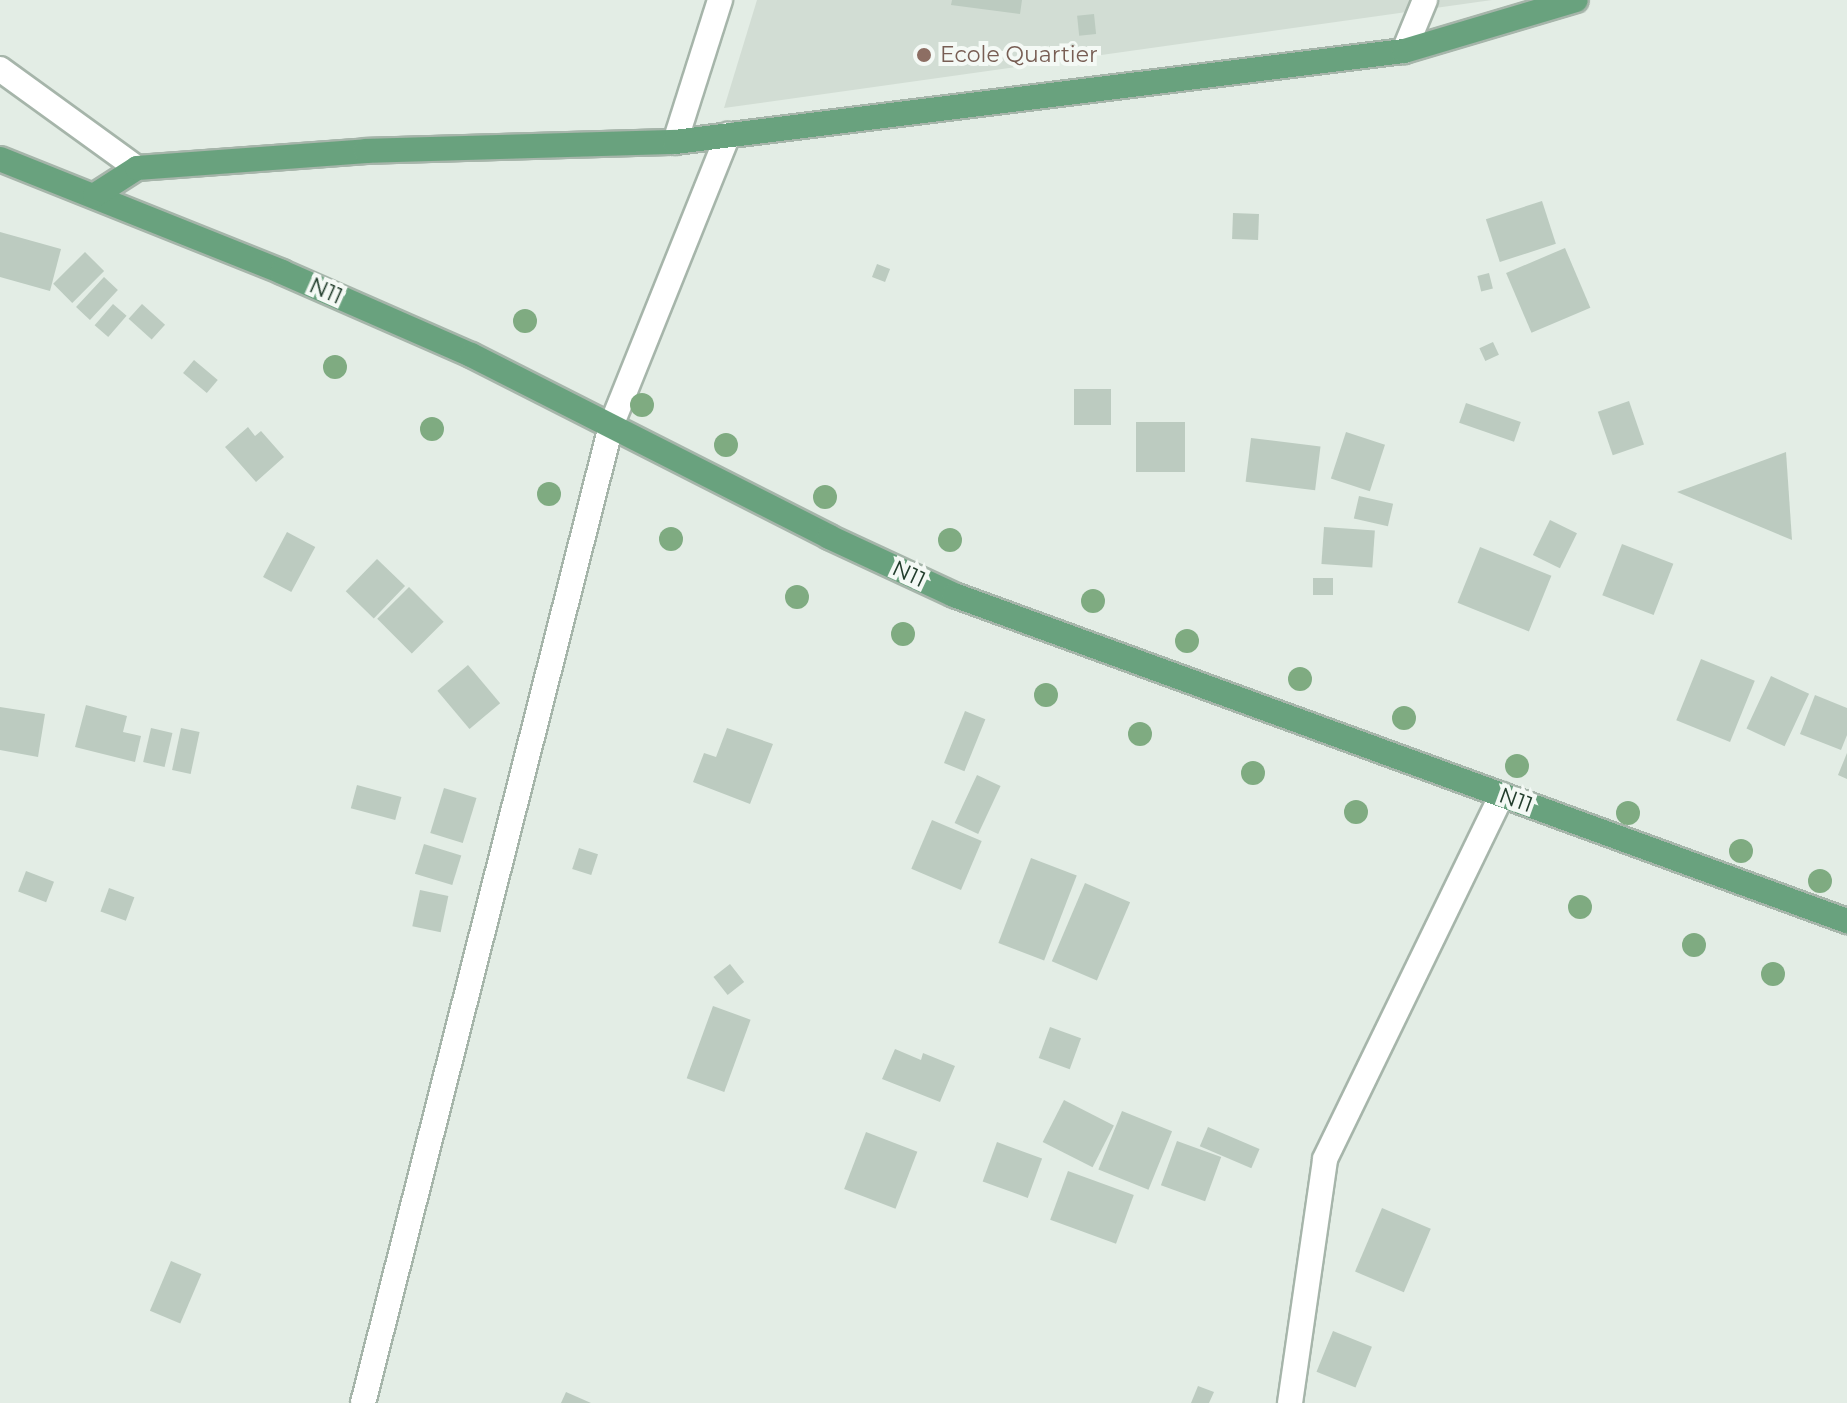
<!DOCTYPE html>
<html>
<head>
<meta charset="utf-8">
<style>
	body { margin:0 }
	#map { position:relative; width:1847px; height:1403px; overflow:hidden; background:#e3ede5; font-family:Montserrat,sans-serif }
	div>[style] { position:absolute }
	.built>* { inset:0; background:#d2ddd4 }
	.building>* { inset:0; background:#bccbc0; transform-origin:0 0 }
	.roads { filter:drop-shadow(2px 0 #a6b5aa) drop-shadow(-2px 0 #a6b5aa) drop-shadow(0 2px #a6b5aa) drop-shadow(0 -2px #a6b5aa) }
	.minor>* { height:24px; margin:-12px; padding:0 12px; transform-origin:12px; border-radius:12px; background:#fff }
	.major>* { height:24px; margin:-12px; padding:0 12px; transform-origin:12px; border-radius:12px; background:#69a27e }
	.trees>* { width:24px; height:24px; margin:-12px; border-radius:50%; background:#7fab81 }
	.dots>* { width:22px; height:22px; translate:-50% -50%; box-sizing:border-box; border:4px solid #f4f9f5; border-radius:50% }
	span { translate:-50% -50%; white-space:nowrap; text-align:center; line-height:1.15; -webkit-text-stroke:8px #f4f9f5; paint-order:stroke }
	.education-label { font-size:22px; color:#785e54 }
	.left { translate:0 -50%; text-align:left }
	.street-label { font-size:22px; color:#233e2d }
</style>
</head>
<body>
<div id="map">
	<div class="built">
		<i style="clip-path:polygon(757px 0,1492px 0,724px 108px)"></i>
	</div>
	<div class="building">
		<i style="clip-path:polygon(952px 0,1022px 0,1020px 14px,951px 5px)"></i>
		<i style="left:1094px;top:14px;width:20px;height:17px;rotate:84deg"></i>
		<i style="left:1542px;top:201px;width:45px;height:59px;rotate:72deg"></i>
		<i style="left:1233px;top:213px;width:26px;height:26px;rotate:2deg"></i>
		<i style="clip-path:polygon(0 232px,61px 249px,50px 291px,0 277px)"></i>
		<i style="left:1565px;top:248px;width:65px;height:64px;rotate:67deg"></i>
		<i style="left:85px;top:252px;width:27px;height:45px;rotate:45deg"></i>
		<i style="left:877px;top:264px;width:14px;height:14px;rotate:21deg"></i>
		<i style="left:1489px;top:273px;width:16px;height:12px;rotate:76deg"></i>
		<i style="left:104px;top:277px;width:19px;height:41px;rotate:43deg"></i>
		<i style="left:113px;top:304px;width:18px;height:28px;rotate:41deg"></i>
		<i style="left:142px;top:304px;width:31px;height:20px;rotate:42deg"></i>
		<i style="left:1493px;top:342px;width:14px;height:15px;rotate:65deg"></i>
		<i style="left:194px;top:360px;width:31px;height:17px;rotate:40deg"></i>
		<i style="left:1074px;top:389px;width:37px;height:36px"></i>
		<i style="left:1629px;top:401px;width:46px;height:33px;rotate:71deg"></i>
		<i style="left:1466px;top:403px;width:58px;height:21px;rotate:19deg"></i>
		<i style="left:1136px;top:422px;width:49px;height:50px"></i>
		<i style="clip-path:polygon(248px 427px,255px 436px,261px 431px,284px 457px,256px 482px,225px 447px)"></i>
		<i style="left:1346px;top:432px;width:41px;height:49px;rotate:18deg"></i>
		<i style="left:1251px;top:438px;width:70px;height:44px;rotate:7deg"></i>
		<i style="clip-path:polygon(1786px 452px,1792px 540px,1677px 492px)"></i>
		<i style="left:1359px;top:496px;width:35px;height:23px;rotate:13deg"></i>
		<i style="left:1550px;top:520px;width:30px;height:39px;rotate:26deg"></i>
		<i style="left:1324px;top:527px;width:51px;height:37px;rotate:4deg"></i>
		<i style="left:287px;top:532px;width:32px;height:51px;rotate:28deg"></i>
		<i style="left:1622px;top:544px;width:55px;height:55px;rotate:21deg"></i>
		<i style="left:1480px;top:547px;width:77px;height:60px;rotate:22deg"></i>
		<i style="left:377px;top:559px;width:39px;height:45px;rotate:44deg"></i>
		<i style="left:1313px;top:578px;width:20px;height:17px"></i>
		<i style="left:409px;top:587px;width:49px;height:45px;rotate:45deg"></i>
		<i style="left:1701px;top:659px;width:58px;height:66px;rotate:22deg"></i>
		<i style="left:468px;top:665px;width:50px;height:40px;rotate:50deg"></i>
		<i style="left:1771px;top:676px;width:42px;height:58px;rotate:25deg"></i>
		<i style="clip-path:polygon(1815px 695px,1847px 708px,1847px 735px,1841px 750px,1800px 734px)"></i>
		<i style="clip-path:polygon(86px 705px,127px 716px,123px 732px,141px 736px,135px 762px,75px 747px)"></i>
		<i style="clip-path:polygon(0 707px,45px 714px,38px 757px,0 750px)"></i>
		<i style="left:965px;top:711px;width:22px;height:56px;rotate:22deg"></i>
		<i style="left:151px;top:728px;width:22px;height:35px;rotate:13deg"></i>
		<i style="left:181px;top:728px;width:19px;height:43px;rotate:12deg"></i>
		<i style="clip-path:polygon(727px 728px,773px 744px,750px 804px,693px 782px,704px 753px,716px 757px)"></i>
		<i style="clip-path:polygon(1847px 753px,1847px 779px,1838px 775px)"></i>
		<i style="left:977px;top:775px;width:26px;height:53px;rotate:25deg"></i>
		<i style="left:357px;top:785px;width:46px;height:24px;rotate:15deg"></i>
		<i style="left:444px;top:788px;width:34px;height:47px;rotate:17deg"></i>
		<i style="left:932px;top:820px;width:54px;height:53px;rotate:23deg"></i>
		<i style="left:424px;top:844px;width:39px;height:31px;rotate:17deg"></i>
		<i style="left:579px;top:848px;width:20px;height:22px;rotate:18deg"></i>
		<i style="left:1031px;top:858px;width:49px;height:91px;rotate:21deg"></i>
		<i style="left:26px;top:871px;width:30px;height:22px;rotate:21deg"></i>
		<i style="left:1085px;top:883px;width:49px;height:85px;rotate:23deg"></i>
		<i style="left:109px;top:888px;width:27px;height:25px;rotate:20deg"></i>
		<i style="left:420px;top:890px;width:29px;height:37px;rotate:12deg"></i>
		<i style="left:730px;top:964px;width:23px;height:21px;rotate:52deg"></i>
		<i style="left:713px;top:1006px;width:40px;height:77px;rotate:20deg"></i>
		<i style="left:1050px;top:1027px;width:33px;height:33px;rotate:20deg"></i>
		<i style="clip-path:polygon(895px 1049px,921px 1060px,923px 1053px,955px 1066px,940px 1102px,882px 1079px)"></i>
		<i style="left:1064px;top:1100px;width:56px;height:47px;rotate:27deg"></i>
		<i style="left:1122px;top:1111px;width:54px;height:63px;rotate:22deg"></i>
		<i style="left:1208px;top:1127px;width:56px;height:21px;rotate:23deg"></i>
		<i style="left:866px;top:1132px;width:55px;height:61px;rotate:21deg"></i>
		<i style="left:1177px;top:1141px;width:47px;height:47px;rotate:20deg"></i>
		<i style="left:997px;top:1142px;width:48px;height:42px;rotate:20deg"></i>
		<i style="left:1068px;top:1171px;width:70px;height:52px;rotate:20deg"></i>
		<i style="left:1382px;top:1208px;width:53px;height:69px;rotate:23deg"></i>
		<i style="left:171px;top:1261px;width:33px;height:54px;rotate:23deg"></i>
		<i style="left:1333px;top:1331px;width:42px;height:44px;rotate:22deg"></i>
		<i style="clip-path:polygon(1198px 1386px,1214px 1392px,1209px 1403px,1191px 1403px)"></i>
		<i style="clip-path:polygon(566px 1392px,591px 1403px,561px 1403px)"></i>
	</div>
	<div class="roads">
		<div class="minor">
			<i style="left:1404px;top:51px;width:55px;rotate:-67.6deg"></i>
			<i style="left:0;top:69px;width:169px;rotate:35.9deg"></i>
			<i style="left:675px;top:142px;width:149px;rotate:-72.4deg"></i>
			<i style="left:363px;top:1403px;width:1008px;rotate:-75.76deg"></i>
			<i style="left:611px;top:426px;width:314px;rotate:-68.1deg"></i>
			<i style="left:1290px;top:1403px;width:246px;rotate:-81.8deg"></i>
			<i style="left:1325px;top:1159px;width:405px;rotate:-64.1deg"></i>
		</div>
		<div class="major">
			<i style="left:0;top:159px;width:304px;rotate:21.8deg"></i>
			<i style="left:282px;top:272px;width:206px;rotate:23.7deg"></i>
			<i style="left:471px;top:355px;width:402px;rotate:26.9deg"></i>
			<i style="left:829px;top:537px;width:138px;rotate:24.9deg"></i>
			<i style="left:954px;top:595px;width:951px;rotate:20.06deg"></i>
			<i style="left:95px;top:195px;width:50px;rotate:-32.7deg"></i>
			<i style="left:137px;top:168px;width:230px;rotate:-4.2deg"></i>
			<i style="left:366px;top:151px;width:309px;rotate:-1.7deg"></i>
			<i style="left:675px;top:142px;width:735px;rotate:-7.12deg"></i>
			<i style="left:1404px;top:51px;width:179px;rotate:-16.5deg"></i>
		</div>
	</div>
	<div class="trees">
		<i style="left:525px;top:321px"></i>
		<i style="left:335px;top:367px"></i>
		<i style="left:642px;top:405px"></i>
		<i style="left:432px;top:429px"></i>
		<i style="left:726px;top:445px"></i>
		<i style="left:549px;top:494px"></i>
		<i style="left:825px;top:497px"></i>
		<i style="left:671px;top:539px"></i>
		<i style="left:950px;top:540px"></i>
		<i style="left:797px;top:597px"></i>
		<i style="left:1093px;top:601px"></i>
		<i style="left:903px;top:634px"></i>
		<i style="left:1187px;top:641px"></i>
		<i style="left:1300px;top:679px"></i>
		<i style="left:1046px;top:695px"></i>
		<i style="left:1404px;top:718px"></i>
		<i style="left:1140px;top:734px"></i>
		<i style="left:1517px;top:766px"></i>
		<i style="left:1253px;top:773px"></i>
		<i style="left:1356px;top:812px"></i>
		<i style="left:1628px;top:813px"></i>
		<i style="left:1741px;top:851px"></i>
		<i style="left:1820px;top:881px"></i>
		<i style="left:1580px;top:907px"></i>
		<i style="left:1694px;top:945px"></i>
		<i style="left:1773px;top:974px"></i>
	</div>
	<div class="dots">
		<i style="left:924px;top:55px;background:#8d6e63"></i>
	</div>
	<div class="education-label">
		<span class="left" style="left:940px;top:55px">Ecole Quartier</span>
	</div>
	<div class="street-label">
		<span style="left:326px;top:291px;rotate:24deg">N11</span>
		<span style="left:909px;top:574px;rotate:25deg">N11</span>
		<span style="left:1516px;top:800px;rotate:20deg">N11</span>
	</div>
</div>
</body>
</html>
